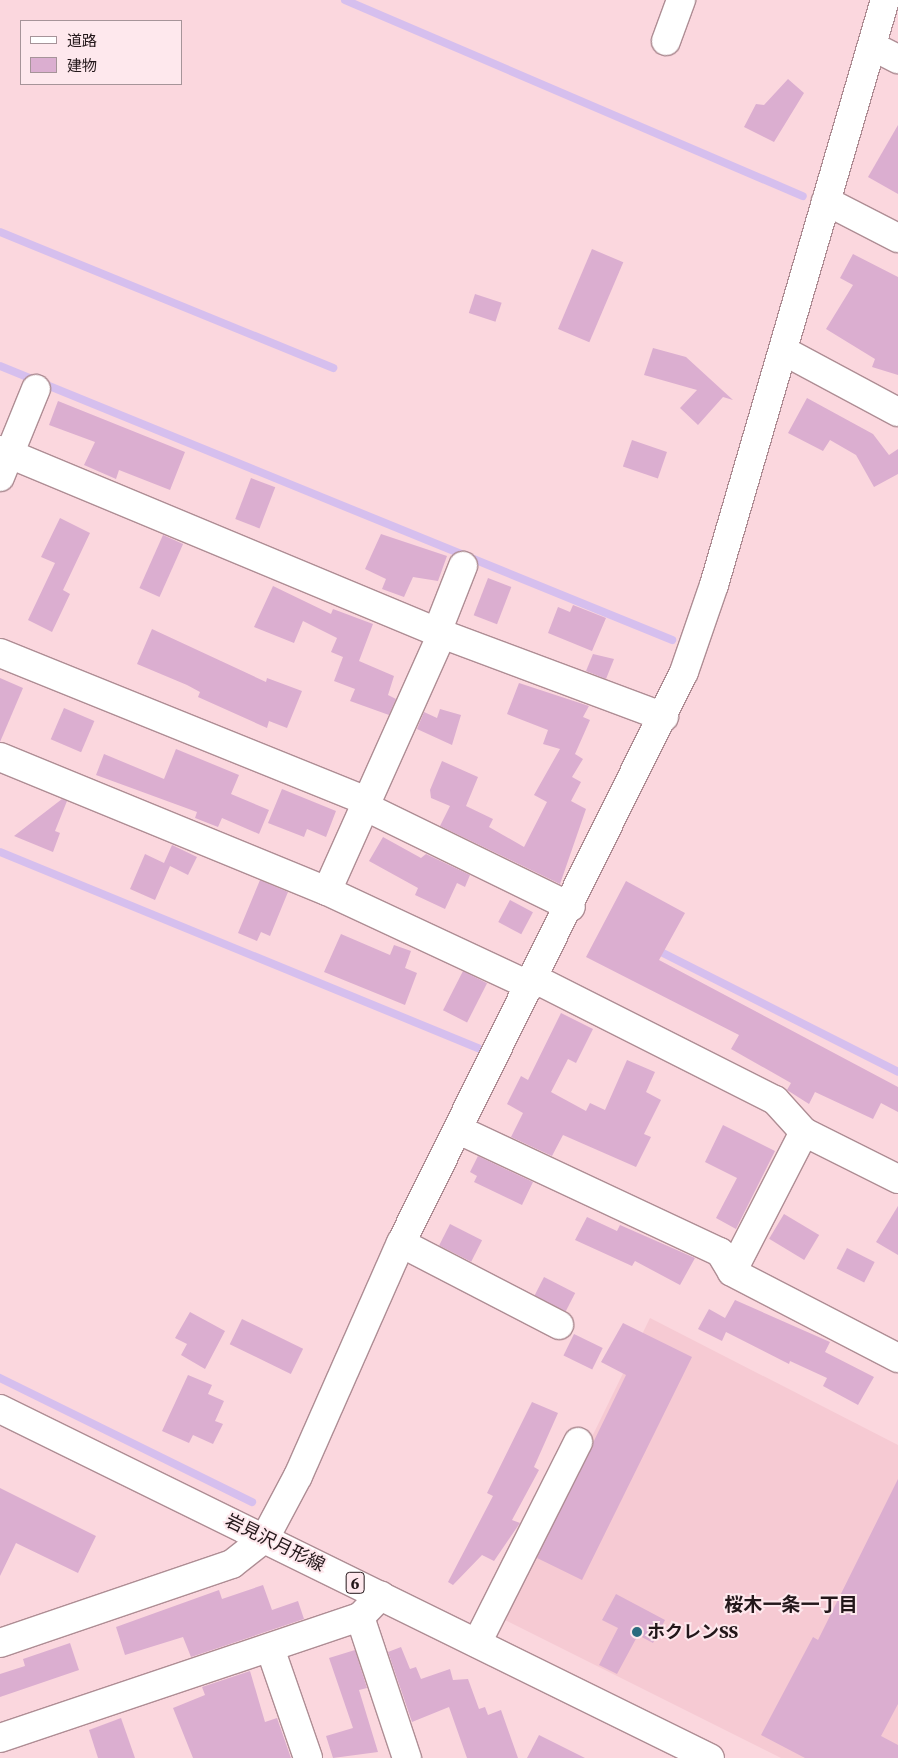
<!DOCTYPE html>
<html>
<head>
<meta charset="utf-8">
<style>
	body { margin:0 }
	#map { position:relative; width:898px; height:1758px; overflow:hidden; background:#fbd7de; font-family:"Source Serif 4","Noto Sans JP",serif }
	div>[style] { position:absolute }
	.built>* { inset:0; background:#f6cad3 }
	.stream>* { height:8px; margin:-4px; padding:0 4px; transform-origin:4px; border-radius:4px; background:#d6bfee }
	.building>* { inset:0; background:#dbaed0; transform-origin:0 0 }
	.roads { filter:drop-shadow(1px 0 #ae8d94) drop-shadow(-1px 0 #ae8d94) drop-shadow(0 1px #ae8d94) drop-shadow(0 -1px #ae8d94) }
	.minor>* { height:28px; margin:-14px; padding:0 14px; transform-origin:14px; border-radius:14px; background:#fff }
	.major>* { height:28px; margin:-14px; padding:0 14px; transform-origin:14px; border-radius:14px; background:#fff }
	.dots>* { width:14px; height:14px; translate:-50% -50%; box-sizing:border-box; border:2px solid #fee8ed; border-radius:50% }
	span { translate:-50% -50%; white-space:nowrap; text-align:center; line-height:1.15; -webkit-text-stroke:4px #fee8ed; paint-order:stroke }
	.shield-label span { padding:1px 4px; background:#fee8ed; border:1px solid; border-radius:4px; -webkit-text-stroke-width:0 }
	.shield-label { font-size:16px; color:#23171a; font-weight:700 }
	.street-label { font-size:18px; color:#23171a }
	.poi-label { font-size:18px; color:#23171a; font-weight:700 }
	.left { translate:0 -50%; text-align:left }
	.neighbourhood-label { font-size:19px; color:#23171a; font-weight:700 }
	.legend { position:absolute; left:20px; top:20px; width:162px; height:65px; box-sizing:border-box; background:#fee8ed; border:1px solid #a69499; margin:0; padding:6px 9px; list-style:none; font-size:15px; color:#23171a }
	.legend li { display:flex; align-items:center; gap:10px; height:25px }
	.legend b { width:25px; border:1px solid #a69499 }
</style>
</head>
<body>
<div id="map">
	<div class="built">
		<i style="clip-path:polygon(650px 1318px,898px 1445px,898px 1758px,781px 1758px,503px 1619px)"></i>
	</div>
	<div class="stream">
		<i style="left:345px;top:0;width:498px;rotate:23.2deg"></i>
		<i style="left:0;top:232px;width:360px;rotate:22.2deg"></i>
		<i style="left:0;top:366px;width:726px;rotate:22.18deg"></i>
		<i style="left:0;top:852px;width:517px;rotate:22.3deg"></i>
		<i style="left:655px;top:949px;width:272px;rotate:26.8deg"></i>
		<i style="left:0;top:1378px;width:281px;rotate:26.2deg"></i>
	</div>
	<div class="building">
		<i style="clip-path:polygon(788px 79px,804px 93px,774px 142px,744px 127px,756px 104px,764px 105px)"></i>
		<i style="clip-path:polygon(898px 125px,898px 194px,868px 177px)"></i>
		<i style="left:592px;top:249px;width:34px;height:87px;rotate:23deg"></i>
		<i style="clip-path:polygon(853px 254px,898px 277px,898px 375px,872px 367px,875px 359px,826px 329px,853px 285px,840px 278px)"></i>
		<i style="left:475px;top:294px;width:28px;height:20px;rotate:18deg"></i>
		<i style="clip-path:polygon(653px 348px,686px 357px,733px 400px,723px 397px,698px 425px,680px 408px,697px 390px,644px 375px)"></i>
		<i style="clip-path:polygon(807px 398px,873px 434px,889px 455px,898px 449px,898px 474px,874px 487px,856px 455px,830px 440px,823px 451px,788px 433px)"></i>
		<i style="clip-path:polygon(58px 401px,185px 452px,170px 490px,119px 470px,116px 479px,84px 465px,95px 442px,49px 425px)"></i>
		<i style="left:632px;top:440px;width:37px;height:28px;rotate:19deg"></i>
		<i style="left:251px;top:478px;width:26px;height:44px;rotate:21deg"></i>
		<i style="clip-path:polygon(60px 518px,90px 533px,63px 590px,70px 594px,52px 632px,28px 620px,55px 563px,41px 557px)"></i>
		<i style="clip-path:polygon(381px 534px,447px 556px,438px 581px,413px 577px,404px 597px,382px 589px,386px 579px,365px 569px)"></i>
		<i style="left:163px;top:535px;width:22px;height:58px;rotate:24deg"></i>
		<i style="left:488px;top:578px;width:25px;height:40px;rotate:21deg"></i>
		<i style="clip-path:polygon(273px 586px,331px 614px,333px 609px,373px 624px,359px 661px,394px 676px,388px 695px,396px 699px,389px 715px,350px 701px,355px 689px,334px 681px,343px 657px,331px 652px,337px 638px,303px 621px,294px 643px,254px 627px)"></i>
		<i style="clip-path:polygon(573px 605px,606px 618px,592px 651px,548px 633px,558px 607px,570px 612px)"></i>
		<i style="clip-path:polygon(152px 629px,266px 682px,267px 678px,302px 691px,287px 728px,269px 721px,267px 728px,198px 697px,200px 692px,187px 685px,137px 664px)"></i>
		<i style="clip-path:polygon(593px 654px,614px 659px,606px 679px,586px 671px)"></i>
		<i style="clip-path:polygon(0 678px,23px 688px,0 742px)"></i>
		<i style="clip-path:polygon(519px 683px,589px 706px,583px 717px,590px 720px,575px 754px,583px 759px,572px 777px,581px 782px,571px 801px,586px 809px,560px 884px,440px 826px,450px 806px,431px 798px,430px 790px,442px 761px,478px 777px,466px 806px,493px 819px,489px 827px,524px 847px,547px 802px,534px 795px,560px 749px,543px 744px,548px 730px,507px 714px)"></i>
		<i style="left:64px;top:708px;width:33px;height:34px;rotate:23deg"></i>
		<i style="clip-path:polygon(440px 709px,461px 715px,452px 745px,417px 729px,424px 712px,437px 718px)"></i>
		<i style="clip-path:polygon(176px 749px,239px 775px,231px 794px,269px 810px,259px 834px,222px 818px,218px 827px,195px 818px,197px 812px,96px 775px,104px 754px,164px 779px)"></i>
		<i style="clip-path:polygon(282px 789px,336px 811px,326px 837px,307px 829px,304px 837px,268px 823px)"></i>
		<i style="clip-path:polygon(62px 799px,67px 801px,55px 831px,60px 833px,53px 852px,14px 836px)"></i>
		<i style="clip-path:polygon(383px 837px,421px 858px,426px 854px,470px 875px,465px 887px,457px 883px,445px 909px,415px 895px,418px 888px,369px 861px)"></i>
		<i style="clip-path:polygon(172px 845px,197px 857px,188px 875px,170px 866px,155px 900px,130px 889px,145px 854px,164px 863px)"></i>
		<i style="clip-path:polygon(260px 880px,288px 892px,270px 936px,261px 932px,257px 941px,238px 933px)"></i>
		<i style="clip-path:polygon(626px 881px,685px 913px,659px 960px,898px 1087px,898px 1112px,881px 1103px,873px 1119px,815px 1092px,809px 1104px,787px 1090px,791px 1083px,731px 1049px,739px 1035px,586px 957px)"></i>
		<i style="left:510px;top:900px;width:26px;height:25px;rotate:28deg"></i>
		<i style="clip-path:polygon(341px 934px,390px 955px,394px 945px,411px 951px,405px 968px,417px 973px,405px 1005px,324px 972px)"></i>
		<i style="left:463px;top:971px;width:27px;height:44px;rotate:27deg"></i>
		<i style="clip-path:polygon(561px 1013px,593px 1029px,576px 1063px,568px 1059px,551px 1092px,586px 1111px,590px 1103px,605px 1110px,627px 1060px,655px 1072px,646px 1092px,661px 1100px,644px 1134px,651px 1137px,636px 1167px,563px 1135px,552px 1156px,511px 1137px,523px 1113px,507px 1104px,521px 1076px,528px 1080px)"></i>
		<i style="clip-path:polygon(723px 1125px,775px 1151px,736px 1229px,716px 1218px,737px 1178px,705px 1162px)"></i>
		<i style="clip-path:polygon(478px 1156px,533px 1182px,522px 1205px,474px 1182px,477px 1176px,470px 1172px)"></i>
		<i style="clip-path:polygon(898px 1206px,898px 1255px,876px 1242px)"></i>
		<i style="left:784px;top:1214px;width:41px;height:29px;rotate:31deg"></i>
		<i style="clip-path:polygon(587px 1217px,617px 1231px,620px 1225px,695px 1258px,680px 1285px,635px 1261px,632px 1266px,575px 1240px)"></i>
		<i style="left:450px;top:1224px;width:36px;height:24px;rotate:27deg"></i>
		<i style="left:847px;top:1248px;width:31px;height:23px;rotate:27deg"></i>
		<i style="left:544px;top:1277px;width:35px;height:21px;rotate:27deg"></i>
		<i style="clip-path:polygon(735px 1300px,830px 1342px,825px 1352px,874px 1377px,858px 1405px,823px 1386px,827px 1378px,790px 1361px,789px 1364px,726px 1332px,722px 1341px,698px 1329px,709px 1309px,725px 1318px)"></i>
		<i style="clip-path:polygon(190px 1312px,225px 1331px,205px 1369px,181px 1355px,187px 1344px,175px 1338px)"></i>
		<i style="left:242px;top:1319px;width:68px;height:28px;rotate:26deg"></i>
		<i style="clip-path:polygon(623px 1323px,692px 1357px,582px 1580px,537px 1558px,626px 1375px,601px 1362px)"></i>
		<i style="left:574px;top:1334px;width:32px;height:24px;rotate:26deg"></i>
		<i style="clip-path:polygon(188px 1375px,212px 1385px,208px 1394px,224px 1401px,215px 1421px,223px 1424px,213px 1444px,193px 1435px,189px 1443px,162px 1431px)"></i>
		<i style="clip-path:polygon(532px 1402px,558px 1413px,534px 1467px,539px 1470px,512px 1520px,520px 1523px,494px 1561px,482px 1555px,453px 1585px,448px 1582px,493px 1496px,487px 1493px)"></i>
		<i style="clip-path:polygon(898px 1479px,898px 1704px,881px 1736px,898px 1745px,898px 1758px,805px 1758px,761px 1735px,813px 1637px,818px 1640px)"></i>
		<i style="clip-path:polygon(0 1488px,96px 1536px,78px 1573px,16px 1543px,0 1576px)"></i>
		<i style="clip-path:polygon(263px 1585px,272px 1610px,298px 1601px,304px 1619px,191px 1657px,183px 1637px,125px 1655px,116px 1627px,219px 1590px,222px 1599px)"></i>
		<i style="clip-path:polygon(616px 1594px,665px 1620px,653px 1643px,638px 1635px,617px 1674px,599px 1665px,618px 1628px,602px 1620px)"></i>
		<i style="clip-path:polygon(70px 1643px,79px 1670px,0 1697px,0 1674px,25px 1666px,23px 1659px)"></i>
		<i style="clip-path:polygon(401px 1647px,410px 1669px,416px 1667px,421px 1679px,450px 1669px,453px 1680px,468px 1679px,479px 1709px,485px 1707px,488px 1715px,501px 1710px,518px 1758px,467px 1758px,449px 1707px,412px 1722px,388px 1652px)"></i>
		<i style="clip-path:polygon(355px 1650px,367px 1688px,359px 1690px,378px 1752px,333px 1758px,326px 1736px,353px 1728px,329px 1658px)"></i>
		<i style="clip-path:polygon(250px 1671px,265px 1722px,277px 1718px,291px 1758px,193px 1758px,173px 1708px,205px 1695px,202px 1687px)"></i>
		<i style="clip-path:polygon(121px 1718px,135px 1758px,98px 1758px,89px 1730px)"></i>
		<i style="clip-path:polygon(539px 1735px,585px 1758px,527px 1758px)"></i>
	</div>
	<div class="roads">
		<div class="minor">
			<i style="left:666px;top:41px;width:44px;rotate:-69.9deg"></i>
			<i style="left:872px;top:46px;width:29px;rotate:27deg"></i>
			<i style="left:826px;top:201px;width:81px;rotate:27.2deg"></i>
			<i style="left:784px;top:351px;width:129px;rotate:28.2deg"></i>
			<i style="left:0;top:450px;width:479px;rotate:22.6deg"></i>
			<i style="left:442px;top:634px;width:237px;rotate:20.5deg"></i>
			<i style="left:0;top:477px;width:95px;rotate:-67.8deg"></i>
			<i style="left:437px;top:632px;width:71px;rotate:-68.5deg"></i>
			<i style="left:0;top:653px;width:396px;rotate:22deg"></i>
			<i style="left:0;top:757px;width:353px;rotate:22.3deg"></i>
			<i style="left:327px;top:891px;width:225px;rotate:25deg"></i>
			<i style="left:364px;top:806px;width:230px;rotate:26deg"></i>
			<i style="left:327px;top:891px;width:282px;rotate:-65.9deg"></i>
			<i style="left:535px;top:979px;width:269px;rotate:26.8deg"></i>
			<i style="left:775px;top:1100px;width:43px;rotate:47.8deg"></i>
			<i style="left:804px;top:1132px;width:157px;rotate:117.2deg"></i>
			<i style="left:459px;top:1130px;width:288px;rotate:25.1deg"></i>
			<i style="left:720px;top:1252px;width:23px;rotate:59deg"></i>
			<i style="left:732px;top:1272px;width:187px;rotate:27.4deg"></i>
			<i style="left:804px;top:1132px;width:105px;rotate:26.6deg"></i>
			<i style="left:401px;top:1243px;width:178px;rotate:27.4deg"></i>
			<i style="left:360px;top:1617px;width:149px;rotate:71.6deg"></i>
			<i style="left:0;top:1643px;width:245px;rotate:-18.8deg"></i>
			<i style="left:232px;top:1564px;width:42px;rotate:-38.2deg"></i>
			<i style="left:265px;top:1538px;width:70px;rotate:-62deg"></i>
			<i style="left:298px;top:1476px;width:255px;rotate:-66.2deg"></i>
			<i style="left:401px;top:1243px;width:637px;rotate:-63.64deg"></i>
			<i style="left:684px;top:672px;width:92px;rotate:-71deg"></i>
			<i style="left:714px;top:585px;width:609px;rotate:-73.71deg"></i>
			<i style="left:477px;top:1643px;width:225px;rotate:-63.3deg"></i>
			<i style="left:270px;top:1648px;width:116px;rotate:70.9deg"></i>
			<i style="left:0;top:1738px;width:380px;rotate:-18.6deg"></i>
			<i style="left:360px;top:1617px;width:30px;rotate:-46deg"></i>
		</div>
		<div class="major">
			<i style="left:0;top:1409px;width:791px;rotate:26.18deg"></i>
		</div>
	</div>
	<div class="dots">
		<i style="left:637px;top:1632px;background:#2a6b7f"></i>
	</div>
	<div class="shield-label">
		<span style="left:355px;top:1583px">6</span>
	</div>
	<div class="street-label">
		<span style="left:275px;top:1543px;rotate:26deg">岩見沢月形線</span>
	</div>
	<div class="poi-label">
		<span class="left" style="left:647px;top:1632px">ホクレンSS</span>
	</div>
	<div class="neighbourhood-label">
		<span style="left:791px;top:1605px">桜木一条一丁目</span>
	</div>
	<ul class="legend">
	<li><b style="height:6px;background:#fff"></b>道路</li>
	<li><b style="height:14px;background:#dbaed0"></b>建物</li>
	</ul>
</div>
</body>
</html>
